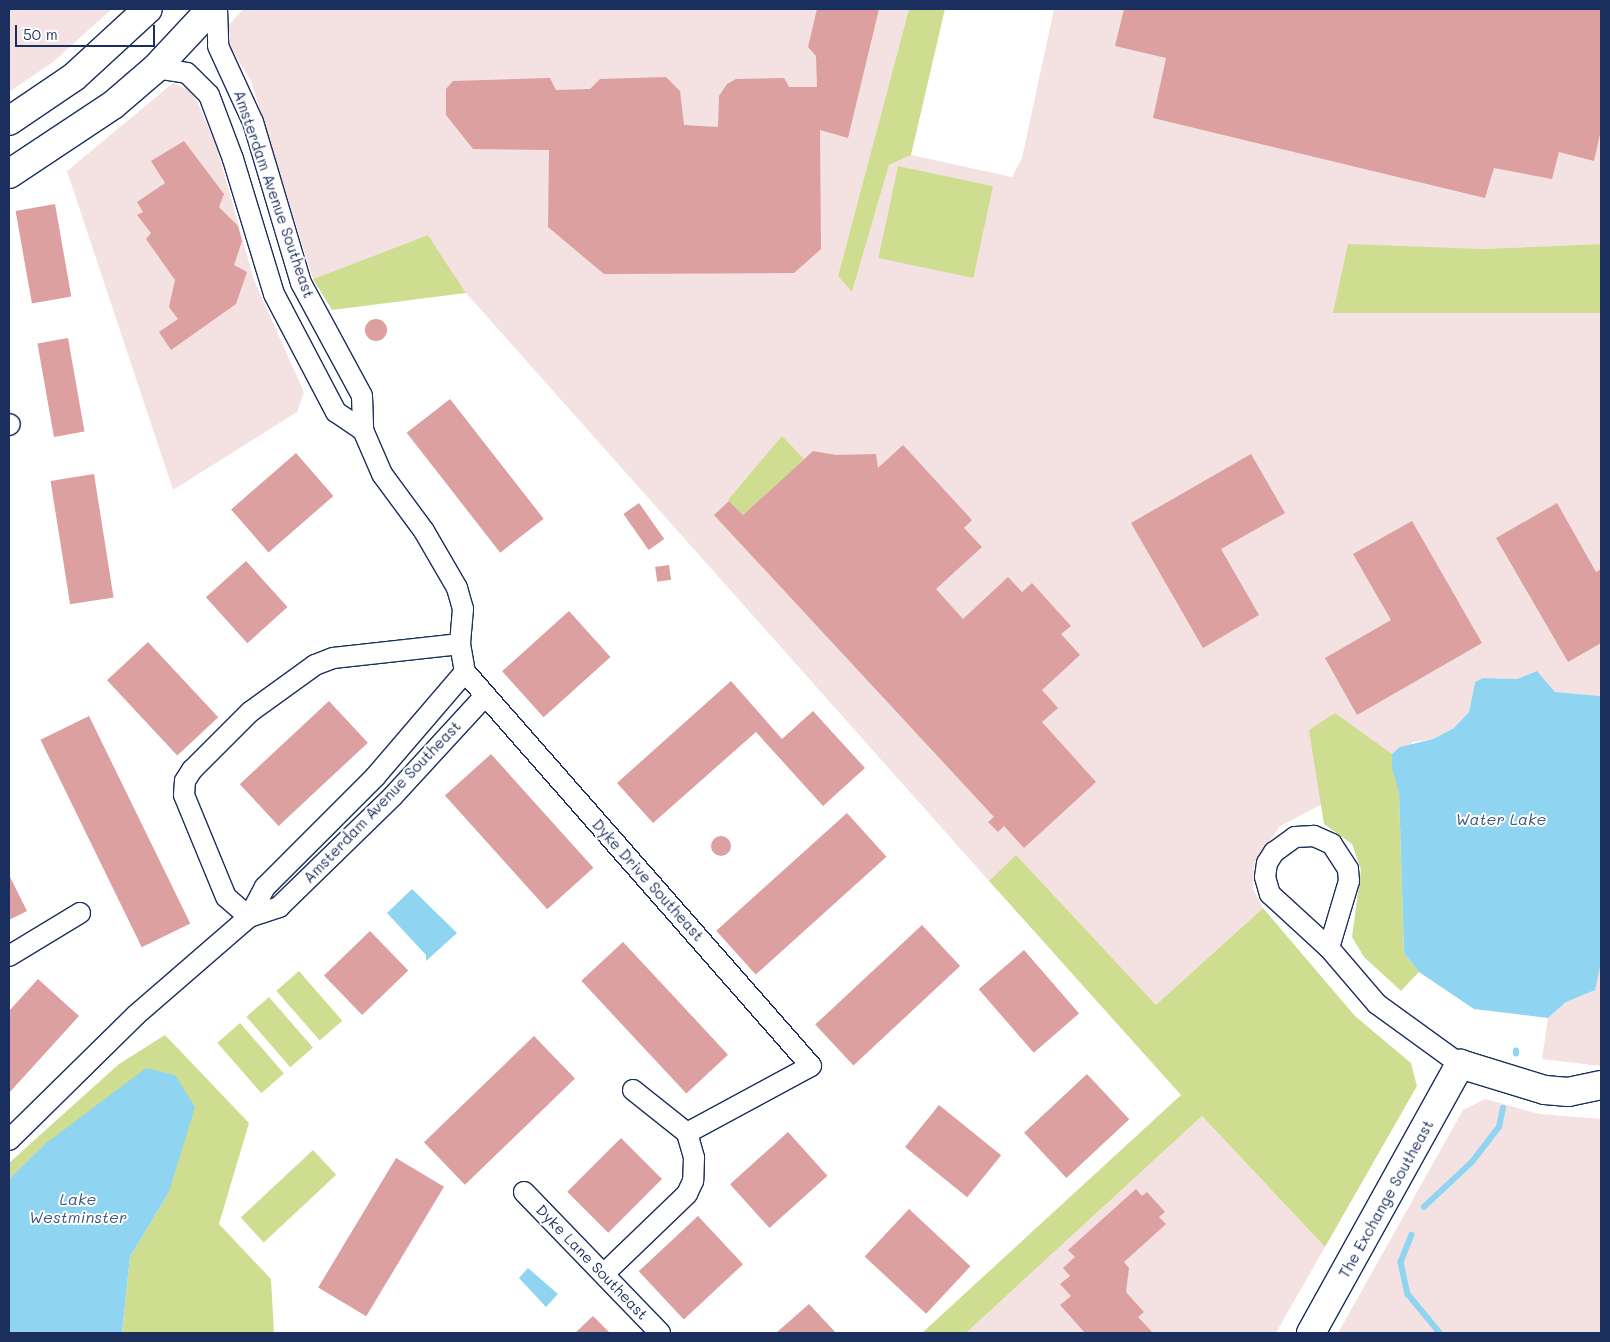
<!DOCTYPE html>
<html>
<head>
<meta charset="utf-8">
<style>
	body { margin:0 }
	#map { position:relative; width:1610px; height:1342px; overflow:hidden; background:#fff; font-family:Mali,sans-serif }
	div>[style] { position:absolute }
	.built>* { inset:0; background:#f4e2e2 }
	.green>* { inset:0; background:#cfdd90; transform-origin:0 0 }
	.water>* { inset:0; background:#8fd4f1 }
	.stream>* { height:5.5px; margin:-2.75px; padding:0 2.75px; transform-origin:2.75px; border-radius:2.75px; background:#8fd4f1 }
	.building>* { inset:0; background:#dba09f; transform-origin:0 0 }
	.round { border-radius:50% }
	.roads { filter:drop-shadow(1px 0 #1b2f5e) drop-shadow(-1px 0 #1b2f5e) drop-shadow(0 1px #1b2f5e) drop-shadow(0 -1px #1b2f5e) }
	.street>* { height:20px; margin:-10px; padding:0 10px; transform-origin:10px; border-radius:10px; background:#fff }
	.secondary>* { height:28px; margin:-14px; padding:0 14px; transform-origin:14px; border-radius:14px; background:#fff }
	span { translate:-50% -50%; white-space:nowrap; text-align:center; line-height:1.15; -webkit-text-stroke:4px #fff; paint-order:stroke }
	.street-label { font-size:15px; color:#1b2f5e }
	.water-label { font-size:16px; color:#385883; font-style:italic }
	.frame { position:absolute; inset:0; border:10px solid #1b2f5e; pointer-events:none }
	.scale { position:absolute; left:15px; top:25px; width:140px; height:22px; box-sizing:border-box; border:2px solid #1b2f5e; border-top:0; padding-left:6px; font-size:15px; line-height:18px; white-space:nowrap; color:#1b2f5e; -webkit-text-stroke:4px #fff; paint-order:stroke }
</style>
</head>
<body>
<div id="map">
	<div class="built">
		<i style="clip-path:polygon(9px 9px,112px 9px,53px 62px,9px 92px)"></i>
		<i style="clip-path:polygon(243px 9px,909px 9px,838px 276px,852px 292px,889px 165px,911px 155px,1012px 177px,1022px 158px,1054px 9px,1601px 9px,1601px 244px,1481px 249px,1334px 313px,1601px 313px,1601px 696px,1555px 692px,1537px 671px,1517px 679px,1483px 678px,1475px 682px,1469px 712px,1454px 728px,1433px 739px,1413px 742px,1392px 768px,1280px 826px,1254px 864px,1253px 889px,1263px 908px,1156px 1005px,1016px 856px,989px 881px,466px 293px,428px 235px,313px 279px,251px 81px,231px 48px,228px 26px)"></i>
		<i style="clip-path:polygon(173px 83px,189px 90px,197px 101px,217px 148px,254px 280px,304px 392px,297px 412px,173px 490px,67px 171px)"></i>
		<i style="clip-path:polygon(1601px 963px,1601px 1066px,1542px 1059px,1548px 1018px,1566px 1002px,1594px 990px)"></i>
		<i style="clip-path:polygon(1485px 1099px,1540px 1114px,1601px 1119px,1601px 1333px,1338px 1333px,1463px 1110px)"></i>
		<i style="clip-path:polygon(1202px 1116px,1325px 1247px,1276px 1333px,966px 1333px)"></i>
	</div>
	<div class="green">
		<i style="clip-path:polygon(909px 9px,945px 9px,911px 155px,889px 165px,852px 292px,838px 276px)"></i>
		<i style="left:898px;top:166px;width:97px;height:94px;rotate:12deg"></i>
		<i style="clip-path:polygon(428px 235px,466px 293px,332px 310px,313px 279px)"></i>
		<i style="clip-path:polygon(1348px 244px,1481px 249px,1601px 244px,1601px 313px,1333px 313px)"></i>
		<i style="clip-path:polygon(782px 436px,804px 459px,743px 515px,728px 500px)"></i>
		<i style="clip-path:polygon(1335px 713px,1392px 754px,1399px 793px,1404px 953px,1419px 972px,1401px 991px,1364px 957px,1352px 937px,1361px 870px,1352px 844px,1324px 824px,1309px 730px)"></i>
		<i style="clip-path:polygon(1016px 855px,1156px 1005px,1263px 908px,1355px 1016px,1411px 1063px,1417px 1086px,1325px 1247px,1202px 1116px,966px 1333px,922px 1333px,1181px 1095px,989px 881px)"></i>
		<i style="left:299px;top:971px;width:66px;height:30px;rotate:49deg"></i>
		<i style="left:269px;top:997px;width:67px;height:30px;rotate:49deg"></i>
		<i style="left:240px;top:1023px;width:67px;height:30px;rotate:49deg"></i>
		<i style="clip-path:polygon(165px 1035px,249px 1123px,219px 1224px,271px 1279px,274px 1333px,122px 1333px,130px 1257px,169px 1192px,45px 1144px,9px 1179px,9px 1163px,119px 1064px)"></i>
		<i style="left:313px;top:1150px;width:34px;height:99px;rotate:47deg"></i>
	</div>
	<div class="water">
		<i style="clip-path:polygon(1537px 671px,1555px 692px,1601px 696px,1601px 963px,1595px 990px,1566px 1002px,1548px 1018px,1474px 1009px,1419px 972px,1404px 953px,1399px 793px,1392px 768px,1392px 754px,1400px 747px,1433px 739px,1454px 728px,1469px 712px,1475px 682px,1483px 678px,1517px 679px)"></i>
		<i style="clip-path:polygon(412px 889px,457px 933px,426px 961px,426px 955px,387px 913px)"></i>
		<i style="clip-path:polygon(146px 1068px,175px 1075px,195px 1107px,169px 1192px,130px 1257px,122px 1333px,9px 1333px,9px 1179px,45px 1144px)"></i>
		<i style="clip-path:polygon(528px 1268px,558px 1294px,546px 1307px,519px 1278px)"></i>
	</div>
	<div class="stream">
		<i style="left:1516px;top:1054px;width:3px;rotate:-90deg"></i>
		<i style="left:1424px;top:1207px;width:66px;rotate:-43.2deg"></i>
		<i style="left:1472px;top:1162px;width:44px;rotate:-52.4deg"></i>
		<i style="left:1499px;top:1127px;width:19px;rotate:-78deg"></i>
		<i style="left:1412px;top:1235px;width:29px;rotate:112deg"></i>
		<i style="left:1401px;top:1262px;width:33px;rotate:78deg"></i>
		<i style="left:1408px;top:1294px;width:50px;rotate:50.6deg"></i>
	</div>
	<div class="building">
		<i style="clip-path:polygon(817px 9px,879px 9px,848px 138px,820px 130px,821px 249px,794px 273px,604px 274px,548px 227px,549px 150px,473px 149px,446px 115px,446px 89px,453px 81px,550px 78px,556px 90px,590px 89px,600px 79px,666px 77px,680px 91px,684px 125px,718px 127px,719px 96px,727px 84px,736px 79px,784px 78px,789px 87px,817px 87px,816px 56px,808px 47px)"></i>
		<i style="clip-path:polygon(1124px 9px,1601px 9px,1601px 130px,1594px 161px,1559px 152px,1552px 179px,1494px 168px,1485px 198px,1153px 118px,1166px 58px,1115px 46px)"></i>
		<i style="clip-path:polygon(184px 141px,224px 194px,219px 207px,238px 226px,242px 241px,234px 265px,247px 272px,236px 304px,171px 350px,159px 332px,178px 319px,169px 307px,175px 280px,146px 239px,151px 233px,137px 215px,143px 212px,137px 202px,165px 183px,151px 161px)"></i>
		<i style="left:55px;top:204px;width:94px;height:40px;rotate:80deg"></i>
		<i class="round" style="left:365px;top:319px;width:22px;height:22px"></i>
		<i style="left:68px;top:338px;width:95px;height:31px;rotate:80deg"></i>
		<i style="left:450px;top:399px;width:152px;height:55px;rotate:52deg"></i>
		<i style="clip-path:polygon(903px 445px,972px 520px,964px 528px,982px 547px,936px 589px,963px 619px,1008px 577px,1022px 592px,1032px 583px,1071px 626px,1061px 634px,1080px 655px,1042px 690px,1058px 708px,1042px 722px,1096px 782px,1024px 848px,1004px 826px,998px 832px,988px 822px,994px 817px,714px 515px,729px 501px,743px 515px,813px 451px,836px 455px,876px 454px,878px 468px)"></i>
		<i style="left:296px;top:453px;width:57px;height:86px;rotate:49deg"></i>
		<i style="clip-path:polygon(1251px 454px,1285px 513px,1221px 549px,1259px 615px,1203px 648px,1131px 523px)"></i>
		<i style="left:94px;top:474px;width:125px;height:44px;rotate:81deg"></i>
		<i style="left:639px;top:503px;width:44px;height:19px;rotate:55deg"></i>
		<i style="clip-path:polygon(1557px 503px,1596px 572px,1601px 569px,1601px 643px,1568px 662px,1496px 538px)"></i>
		<i style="clip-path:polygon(1412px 521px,1482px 643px,1357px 715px,1325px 658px,1391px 620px,1353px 554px)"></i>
		<i style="left:246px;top:561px;width:62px;height:54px;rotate:48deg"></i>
		<i style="left:669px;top:565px;width:15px;height:14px;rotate:82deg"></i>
		<i style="left:569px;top:611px;width:62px;height:90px;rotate:48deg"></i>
		<i style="left:148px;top:642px;width:103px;height:56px;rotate:47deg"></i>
		<i style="clip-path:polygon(731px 681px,782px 739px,813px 711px,865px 768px,823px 806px,756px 732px,653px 823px,617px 783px)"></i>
		<i style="left:329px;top:701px;width:57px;height:122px;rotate:47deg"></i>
		<i style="left:89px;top:716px;width:231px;height:54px;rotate:64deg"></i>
		<i style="left:491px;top:754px;width:153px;height:62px;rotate:48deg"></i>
		<i style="left:847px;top:813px;width:59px;height:176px;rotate:48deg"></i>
		<i class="round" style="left:711px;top:836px;width:20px;height:20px"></i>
		<i style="clip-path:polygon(9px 875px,27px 911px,9px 920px)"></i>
		<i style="left:922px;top:925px;width:56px;height:146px;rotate:47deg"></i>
		<i style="left:370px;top:931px;width:55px;height:64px;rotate:46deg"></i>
		<i style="left:623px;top:942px;width:154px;height:57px;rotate:47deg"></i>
		<i style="left:1024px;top:950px;width:84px;height:60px;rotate:49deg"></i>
		<i style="clip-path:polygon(38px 979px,79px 1016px,9px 1093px,9px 1011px)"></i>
		<i style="left:534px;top:1036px;width:59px;height:153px;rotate:46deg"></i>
		<i style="left:1087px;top:1074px;width:62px;height:86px;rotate:47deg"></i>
		<i style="left:939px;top:1105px;width:80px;height:54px;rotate:39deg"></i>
		<i style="left:788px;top:1132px;width:59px;height:78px;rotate:48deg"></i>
		<i style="left:621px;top:1138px;width:58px;height:76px;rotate:45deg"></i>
		<i style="left:396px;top:1158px;width:56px;height:151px;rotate:31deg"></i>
		<i style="clip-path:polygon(1136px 1189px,1142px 1196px,1147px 1192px,1165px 1212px,1159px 1217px,1166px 1224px,1124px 1262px,1129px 1268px,1126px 1292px,1144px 1312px,1138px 1317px,1153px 1333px,1085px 1333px,1060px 1305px,1071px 1296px,1060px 1284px,1070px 1276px,1063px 1268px,1075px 1257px,1068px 1250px)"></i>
		<i style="left:909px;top:1209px;width:84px;height:65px;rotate:43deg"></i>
		<i style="left:698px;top:1216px;width:66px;height:81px;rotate:47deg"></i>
		<i style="clip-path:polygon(809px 1304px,836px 1333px,776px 1333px)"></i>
		<i style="clip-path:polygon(593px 1316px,610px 1333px,575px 1333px)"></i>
	</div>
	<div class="roads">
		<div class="street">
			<i style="left:217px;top:9px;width:37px;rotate:88deg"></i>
			<i style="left:218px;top:46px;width:84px;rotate:65.3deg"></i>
			<i style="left:253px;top:122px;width:168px;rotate:73.4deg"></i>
			<i style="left:301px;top:283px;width:128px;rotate:61.6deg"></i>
			<i style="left:362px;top:396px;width:34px;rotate:88deg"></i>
			<i style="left:363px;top:430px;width:48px;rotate:66.6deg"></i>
			<i style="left:382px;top:474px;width:71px;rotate:53.6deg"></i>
			<i style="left:424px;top:531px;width:66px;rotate:59.9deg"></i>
			<i style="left:457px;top:588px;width:22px;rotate:74deg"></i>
			<i style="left:463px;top:609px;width:35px;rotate:95deg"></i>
			<i style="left:460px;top:644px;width:28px;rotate:80deg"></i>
			<i style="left:465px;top:672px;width:524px;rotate:48.71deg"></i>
			<i style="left:811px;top:1066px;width:141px;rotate:151.6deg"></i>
			<i style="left:687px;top:1133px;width:26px;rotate:74deg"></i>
			<i style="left:694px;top:1158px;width:23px;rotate:92deg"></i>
			<i style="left:693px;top:1181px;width:14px;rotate:115deg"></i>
			<i style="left:687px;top:1194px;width:114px;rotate:136.1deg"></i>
			<i style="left:156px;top:68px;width:31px;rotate:9deg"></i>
			<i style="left:187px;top:73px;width:31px;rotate:45deg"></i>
			<i style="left:209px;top:95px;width:68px;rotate:69.4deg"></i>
			<i style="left:233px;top:159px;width:141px;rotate:73.1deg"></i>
			<i style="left:274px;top:294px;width:133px;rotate:62.3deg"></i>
			<i style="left:336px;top:412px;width:32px;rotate:34deg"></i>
			<i style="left:9px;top:425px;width:1px;rotate:-45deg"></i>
			<i style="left:249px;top:917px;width:30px;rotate:-139deg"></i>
			<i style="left:226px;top:897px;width:110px;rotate:-112.4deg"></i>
			<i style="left:184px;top:795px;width:14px;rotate:-86deg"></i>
			<i style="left:185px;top:781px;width:13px;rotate:-58deg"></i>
			<i style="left:192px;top:770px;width:82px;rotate:-45deg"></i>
			<i style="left:250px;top:712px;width:80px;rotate:-35.9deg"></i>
			<i style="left:315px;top:665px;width:19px;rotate:-21deg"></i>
			<i style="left:333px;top:658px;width:128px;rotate:-6.3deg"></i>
			<i style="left:249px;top:917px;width:32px;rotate:-18deg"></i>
			<i style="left:279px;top:907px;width:159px;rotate:-44.2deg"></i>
			<i style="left:393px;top:796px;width:136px;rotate:-47.4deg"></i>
			<i style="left:1329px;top:948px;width:70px;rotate:-73.4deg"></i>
			<i style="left:1349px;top:881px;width:12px;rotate:-95deg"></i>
			<i style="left:1348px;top:869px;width:30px;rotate:-123deg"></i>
			<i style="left:1332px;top:844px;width:20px;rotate:-156deg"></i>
			<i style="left:1314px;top:836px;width:19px;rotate:177deg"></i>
			<i style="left:1295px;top:837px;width:26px;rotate:144deg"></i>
			<i style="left:1274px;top:852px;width:13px;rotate:122deg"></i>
			<i style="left:1267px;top:863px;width:14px;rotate:98deg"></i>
			<i style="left:1265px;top:877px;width:18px;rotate:74deg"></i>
			<i style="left:1270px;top:894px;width:80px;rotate:42.5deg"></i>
			<i style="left:1329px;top:948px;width:74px;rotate:49.4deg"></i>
			<i style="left:1377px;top:1004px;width:102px;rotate:35.9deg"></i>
			<i style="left:9px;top:956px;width:83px;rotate:-31.2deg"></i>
			<i style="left:633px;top:1090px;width:69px;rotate:38.5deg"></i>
			<i style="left:9px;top:1140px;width:178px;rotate:-44.5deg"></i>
			<i style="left:136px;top:1015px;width:150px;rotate:-40.9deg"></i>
			<i style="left:249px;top:917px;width:34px;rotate:-62deg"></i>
			<i style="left:265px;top:887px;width:156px;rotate:-45deg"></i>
			<i style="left:375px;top:777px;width:138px;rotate:-49.4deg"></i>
			<i style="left:524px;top:1192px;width:196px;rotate:46deg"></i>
		</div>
		<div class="secondary">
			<i style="left:9px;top:121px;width:78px;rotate:-34.1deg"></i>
			<i style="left:74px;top:77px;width:100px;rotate:-42.6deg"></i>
			<i style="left:9px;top:174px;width:125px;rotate:-33.6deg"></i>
			<i style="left:113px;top:105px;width:57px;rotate:-40.7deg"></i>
			<i style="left:156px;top:68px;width:81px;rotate:-47deg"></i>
			<i style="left:1311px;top:1333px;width:308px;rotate:-61deg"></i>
			<i style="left:1460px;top:1064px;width:89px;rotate:17deg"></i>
			<i style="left:1545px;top:1090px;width:23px;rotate:5deg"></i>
			<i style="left:1568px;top:1092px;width:34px;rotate:-12deg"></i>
		</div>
	</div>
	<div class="street-label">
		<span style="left:274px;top:194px;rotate:71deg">Amsterdam Avenue Southeast</span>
		<span style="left:382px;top:802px;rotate:-46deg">Amsterdam Avenue Southeast</span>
		<span style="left:648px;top:880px;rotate:48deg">Dyke Drive Southeast</span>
		<span style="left:1386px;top:1199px;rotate:-61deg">The Exchange Southeast</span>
		<span style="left:592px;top:1262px;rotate:46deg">Dyke Lane Southeast</span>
	</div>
	<div class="water-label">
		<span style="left:1501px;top:819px">Water Lake</span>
		<span style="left:78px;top:1208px">Lake<br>Westminster</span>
	</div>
	<div class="frame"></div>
	<div class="scale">50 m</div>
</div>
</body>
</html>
